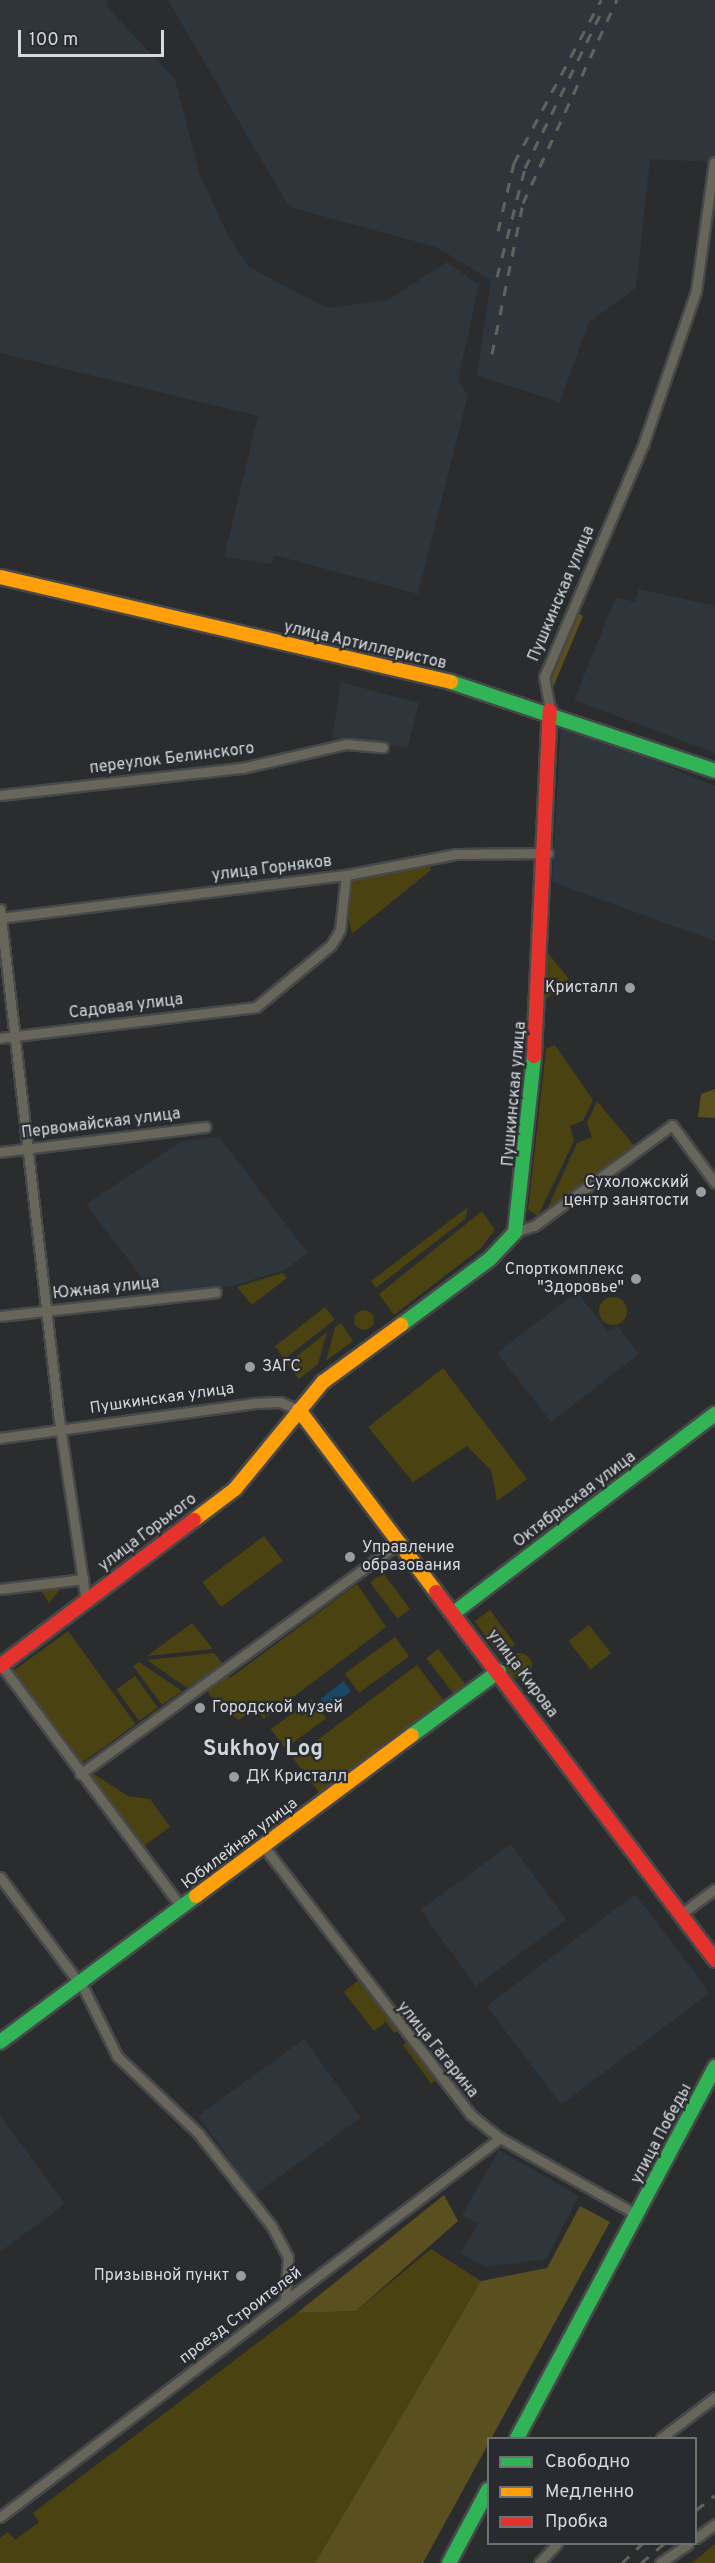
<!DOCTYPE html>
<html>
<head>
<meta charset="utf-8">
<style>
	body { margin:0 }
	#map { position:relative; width:715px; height:2563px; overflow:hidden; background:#2a2c2e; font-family:Overpass,sans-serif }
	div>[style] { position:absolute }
	.built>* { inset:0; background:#2e363c; transform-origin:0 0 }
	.green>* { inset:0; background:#4b4211; transform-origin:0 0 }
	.round { border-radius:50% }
	.forest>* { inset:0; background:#5a4f1f }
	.water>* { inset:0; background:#194765; transform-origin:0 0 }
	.roads { filter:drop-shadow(2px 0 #464849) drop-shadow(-2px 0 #464849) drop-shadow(0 2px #464849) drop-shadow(0 -2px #464849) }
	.street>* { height:9px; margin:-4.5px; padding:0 4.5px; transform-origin:4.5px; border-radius:4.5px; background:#68665b }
	.fast>* { height:14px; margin:-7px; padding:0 7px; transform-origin:7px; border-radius:7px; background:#30b455 }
	.slow>* { height:14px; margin:-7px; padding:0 7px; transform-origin:7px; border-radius:7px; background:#ff9f0a }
	.jam>* { height:14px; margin:-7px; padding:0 7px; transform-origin:7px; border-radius:7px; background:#e5322d }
	.rail>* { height:3px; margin-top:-1.5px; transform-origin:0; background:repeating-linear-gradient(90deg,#61625c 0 10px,transparent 0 20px) }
	.dots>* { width:16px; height:16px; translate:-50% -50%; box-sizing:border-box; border:3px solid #282c30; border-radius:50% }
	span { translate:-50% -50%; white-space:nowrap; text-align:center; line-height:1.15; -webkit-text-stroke:4.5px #282c30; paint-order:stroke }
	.street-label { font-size:16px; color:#d6d8db }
	.poi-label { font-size:16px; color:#d6d8db }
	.right { translate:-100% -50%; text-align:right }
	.left { translate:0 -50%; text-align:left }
	.district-label { font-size:22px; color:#cfd5d9; font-weight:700 }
	.legend { position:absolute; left:487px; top:2437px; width:210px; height:108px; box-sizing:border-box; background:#282c30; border:2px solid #6e7174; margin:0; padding:8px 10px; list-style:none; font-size:18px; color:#d6d8db }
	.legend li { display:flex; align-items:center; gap:12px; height:30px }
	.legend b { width:30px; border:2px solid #6e7174 }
	.scale { position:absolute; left:18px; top:30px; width:146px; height:27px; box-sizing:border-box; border:3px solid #d6d8db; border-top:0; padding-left:8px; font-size:18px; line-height:21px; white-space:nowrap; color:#d6d8db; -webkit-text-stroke:4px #282c30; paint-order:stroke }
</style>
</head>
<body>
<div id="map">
	<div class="built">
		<i style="clip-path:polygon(0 0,107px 0,107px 7px,175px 79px,199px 173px,229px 238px,249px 267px,327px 308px,388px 300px,447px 262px,479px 285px,458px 380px,468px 395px,418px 594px,274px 555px,272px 564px,224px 557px,258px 416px,0 353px)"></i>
		<i style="clip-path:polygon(168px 0,715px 0,715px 162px,650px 159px,636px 288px,589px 322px,560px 402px,477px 376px,491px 280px,436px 247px,289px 207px)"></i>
		<i style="clip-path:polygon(639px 589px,715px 606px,715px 753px,574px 700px,616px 597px,635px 602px)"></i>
		<i style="clip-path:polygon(341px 682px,419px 703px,408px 747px,332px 738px)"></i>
		<i style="clip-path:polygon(561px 723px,715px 786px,715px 941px,552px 882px)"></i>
		<i style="clip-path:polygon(219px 1137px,308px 1253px,284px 1270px,233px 1286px,153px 1292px,86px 1204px,182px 1141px)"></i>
		<i style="clip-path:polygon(577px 1292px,608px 1332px,617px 1325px,639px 1354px,551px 1422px,497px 1353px)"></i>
		<i style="left:511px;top:1844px;width:94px;height:112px;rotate:54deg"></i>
		<i style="left:635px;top:1894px;width:124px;height:186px;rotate:53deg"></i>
		<i style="left:304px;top:2039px;width:97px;height:131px;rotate:54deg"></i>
		<i style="clip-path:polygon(0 2115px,65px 2204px,0 2252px)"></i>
		<i style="clip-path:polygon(499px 2150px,579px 2196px,546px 2259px,484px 2267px,461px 2253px,478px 2224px,462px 2215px)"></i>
	</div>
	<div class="green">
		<i style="clip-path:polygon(430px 862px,431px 870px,352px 934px,346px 906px,350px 883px,358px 876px)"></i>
		<i style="clip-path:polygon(547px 952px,569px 979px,545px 1000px)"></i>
		<i style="clip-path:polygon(555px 1045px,593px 1100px,583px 1121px,570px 1126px,574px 1141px,538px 1216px,528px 1210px,546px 1049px)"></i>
		<i style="clip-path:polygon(597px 1101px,636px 1148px,545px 1214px,577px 1143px,592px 1137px,587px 1123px)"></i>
		<i style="clip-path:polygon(468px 1207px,465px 1219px,376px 1288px,371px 1281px)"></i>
		<i style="clip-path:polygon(482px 1211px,495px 1230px,481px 1248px,394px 1315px,379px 1294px)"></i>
		<i style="clip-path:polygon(282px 1273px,287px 1278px,252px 1305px,237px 1287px)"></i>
		<i class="round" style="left:599px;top:1297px;width:28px;height:28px"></i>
		<i style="left:325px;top:1307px;width:16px;height:64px;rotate:52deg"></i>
		<i class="round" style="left:354px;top:1310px;width:20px;height:20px"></i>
		<i style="clip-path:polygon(341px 1323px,353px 1341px,326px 1361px,335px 1327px)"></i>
		<i style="clip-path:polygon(327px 1332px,318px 1364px,299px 1379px,287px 1364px)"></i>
		<i style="clip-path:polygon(443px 1368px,527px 1479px,497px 1501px,491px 1470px,467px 1446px,413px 1482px,368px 1427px)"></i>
		<i style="left:264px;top:1536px;width:31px;height:77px;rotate:53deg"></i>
		<i style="clip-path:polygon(167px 1549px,167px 1551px,67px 1627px,63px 1622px)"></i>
		<i style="left:383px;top:1573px;width:45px;height:16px;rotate:53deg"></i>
		<i style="clip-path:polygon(357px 1584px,386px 1627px,264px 1719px,255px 1708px,239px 1720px,219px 1707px,204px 1687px,225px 1671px,230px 1678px)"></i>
		<i style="clip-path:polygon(62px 1587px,49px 1603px,41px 1590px)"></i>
		<i style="left:490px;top:1610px;width:43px;height:19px;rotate:54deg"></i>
		<i style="clip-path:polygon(192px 1623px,213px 1649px,147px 1656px)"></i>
		<i style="left:589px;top:1625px;width:36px;height:26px;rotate:52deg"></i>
		<i style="left:68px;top:1631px;width:115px;height:71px;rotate:54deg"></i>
		<i style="left:395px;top:1637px;width:24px;height:62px;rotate:54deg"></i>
		<i style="left:438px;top:1649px;width:44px;height:15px;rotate:52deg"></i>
		<i style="clip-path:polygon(214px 1653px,223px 1664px,187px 1688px,147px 1660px)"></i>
		<i class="round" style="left:506px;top:1653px;width:26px;height:26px"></i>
		<i style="clip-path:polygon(139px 1662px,182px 1691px,162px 1705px,133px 1666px)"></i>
		<i style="left:417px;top:1665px;width:44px;height:155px;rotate:53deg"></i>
		<i style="left:135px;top:1676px;width:39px;height:23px;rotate:54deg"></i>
		<i style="left:312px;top:1699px;width:24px;height:51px;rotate:54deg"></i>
		<i style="clip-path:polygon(92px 1773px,128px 1796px,150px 1799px,170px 1827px,141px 1848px,126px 1820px,120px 1820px,87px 1777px)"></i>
		<i style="clip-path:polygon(360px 1979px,398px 2031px,394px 2033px,386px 2022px,374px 2031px,344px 1992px)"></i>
		<i style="left:407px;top:2042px;width:48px;height:5px;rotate:54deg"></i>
		<i style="clip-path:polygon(431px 2249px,481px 2281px,315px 2563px,0 2563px,0 2538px,8px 2532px,15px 2540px,39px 2522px,33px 2513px,297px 2313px,356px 2311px)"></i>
		<i style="clip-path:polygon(715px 2544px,715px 2563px,692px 2563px)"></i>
	</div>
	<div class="forest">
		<i style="clip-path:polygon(578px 613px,583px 616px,552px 690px,548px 688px)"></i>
		<i style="clip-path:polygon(715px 1089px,715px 1118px,698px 1117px,701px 1094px)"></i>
		<i style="clip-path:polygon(444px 2195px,458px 2221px,356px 2311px,297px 2313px)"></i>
		<i style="clip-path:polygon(580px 2206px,610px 2222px,423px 2563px,315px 2563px,481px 2281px,547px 2268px)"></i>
	</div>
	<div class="water">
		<i style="left:343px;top:1681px;width:13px;height:29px;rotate:51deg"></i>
	</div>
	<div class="roads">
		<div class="street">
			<i style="left:550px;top:710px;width:34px;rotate:-100deg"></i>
			<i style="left:544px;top:677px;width:255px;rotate:-66.9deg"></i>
			<i style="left:644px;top:442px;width:160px;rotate:-71deg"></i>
			<i style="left:696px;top:291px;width:130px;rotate:-82.1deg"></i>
			<i style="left:0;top:795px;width:244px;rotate:-6.4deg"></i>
			<i style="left:242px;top:768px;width:107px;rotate:-13deg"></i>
			<i style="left:346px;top:744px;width:37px;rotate:5deg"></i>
			<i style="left:0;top:909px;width:506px;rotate:83.42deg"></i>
			<i style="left:58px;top:1412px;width:192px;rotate:81.6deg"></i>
			<i style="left:0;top:918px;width:349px;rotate:-7.1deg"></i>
			<i style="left:346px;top:875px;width:112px;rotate:-10.8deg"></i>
			<i style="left:456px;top:854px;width:92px;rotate:-0.6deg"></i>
			<i style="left:0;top:1038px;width:258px;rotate:-6.9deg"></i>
			<i style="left:256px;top:1007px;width:97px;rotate:-39.6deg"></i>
			<i style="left:331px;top:945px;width:17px;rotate:-59deg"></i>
			<i style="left:340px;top:930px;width:55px;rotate:-83.8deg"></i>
			<i style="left:0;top:1152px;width:207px;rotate:-7deg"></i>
			<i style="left:515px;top:1232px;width:20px;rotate:-18deg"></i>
			<i style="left:534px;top:1226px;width:171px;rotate:-36.2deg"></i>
			<i style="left:672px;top:1125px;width:72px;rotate:53.4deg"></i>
			<i style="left:0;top:1316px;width:217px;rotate:-6.3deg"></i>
			<i style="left:0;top:1438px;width:256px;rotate:-7.8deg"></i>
			<i style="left:254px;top:1403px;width:26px;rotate:-2deg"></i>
			<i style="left:280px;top:1402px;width:21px;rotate:23deg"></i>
			<i style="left:0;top:1589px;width:84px;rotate:-6.9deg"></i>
			<i style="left:1px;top:1665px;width:303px;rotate:53.3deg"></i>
			<i style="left:80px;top:1774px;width:397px;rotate:-35.9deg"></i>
			<i style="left:264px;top:1847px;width:337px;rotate:52.3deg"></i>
			<i style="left:470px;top:2114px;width:38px;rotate:39deg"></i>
			<i style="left:500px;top:2138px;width:158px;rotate:29.2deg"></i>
			<i style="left:0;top:1877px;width:142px;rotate:53.3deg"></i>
			<i style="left:85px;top:1991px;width:72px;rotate:63.8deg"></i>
			<i style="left:117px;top:2056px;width:112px;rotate:43.5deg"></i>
			<i style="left:198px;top:2133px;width:117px;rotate:51.6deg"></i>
			<i style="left:271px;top:2225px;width:36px;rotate:62deg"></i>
			<i style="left:288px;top:2257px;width:44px;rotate:93.9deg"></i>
			<i style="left:681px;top:1914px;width:42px;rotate:-36.3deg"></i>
			<i style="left:661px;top:2438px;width:68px;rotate:-37.2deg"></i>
			<i style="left:0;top:2517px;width:627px;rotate:-37.16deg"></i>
			<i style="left:696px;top:2538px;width:24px;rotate:-36deg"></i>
			<i style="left:539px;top:2563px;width:26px;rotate:-47deg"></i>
			<i style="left:660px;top:2563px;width:34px;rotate:-34deg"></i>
		</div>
		<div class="fast">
			<i style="left:451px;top:682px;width:279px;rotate:18.6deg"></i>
			<i style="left:401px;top:1325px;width:111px;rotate:-36.6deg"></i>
			<i style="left:490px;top:1259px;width:37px;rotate:-47deg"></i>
			<i style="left:515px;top:1232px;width:177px;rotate:-83.8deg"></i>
			<i style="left:455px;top:1612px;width:327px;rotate:-37.3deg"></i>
			<i style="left:412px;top:1735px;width:108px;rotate:-36.3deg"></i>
			<i style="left:0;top:2042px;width:244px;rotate:-36.7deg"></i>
			<i style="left:517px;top:2438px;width:421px;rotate:-61.9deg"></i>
			<i style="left:449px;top:2563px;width:83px;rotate:-61.9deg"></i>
		</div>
		<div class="slow">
			<i style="left:0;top:577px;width:463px;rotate:13.1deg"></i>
			<i style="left:299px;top:1410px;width:228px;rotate:53deg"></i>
			<i style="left:194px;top:1520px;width:51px;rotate:-37.1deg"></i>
			<i style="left:235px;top:1489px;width:139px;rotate:-50.6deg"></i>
			<i style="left:323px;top:1382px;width:97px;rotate:-36.2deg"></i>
			<i style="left:196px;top:1896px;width:269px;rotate:-36.7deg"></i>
		</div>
		<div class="jam">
			<i style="left:534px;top:1056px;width:346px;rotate:-87.4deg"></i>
			<i style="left:436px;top:1592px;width:462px;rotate:52.8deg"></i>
			<i style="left:0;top:1666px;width:243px;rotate:-37deg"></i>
		</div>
	</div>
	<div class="rail">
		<i style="left:498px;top:231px;width:70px;rotate:-76.8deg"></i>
		<i style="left:514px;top:163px;width:185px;rotate:-61.9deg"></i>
		<i style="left:497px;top:277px;width:113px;rotate:-75.6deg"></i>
		<i style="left:525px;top:168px;width:173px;rotate:-63.9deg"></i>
		<i style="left:492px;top:354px;width:154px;rotate:-78.4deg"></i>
		<i style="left:523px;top:203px;width:224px;rotate:-65.2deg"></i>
		<i style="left:696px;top:2510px;width:24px;rotate:-38deg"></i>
		<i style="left:622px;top:2563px;width:28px;rotate:-44deg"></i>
		<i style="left:641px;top:2563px;width:30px;rotate:-40deg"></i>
	</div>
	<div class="dots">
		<i style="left:630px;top:988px;background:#9a9c9e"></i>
		<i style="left:701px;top:1192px;background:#9a9c9e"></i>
		<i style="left:636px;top:1279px;background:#9a9c9e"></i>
		<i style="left:250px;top:1367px;background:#9a9c9e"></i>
		<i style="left:350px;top:1557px;background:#9a9c9e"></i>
		<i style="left:200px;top:1708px;background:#9a9c9e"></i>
		<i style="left:234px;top:1777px;background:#9a9c9e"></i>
		<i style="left:241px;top:2276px;background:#9a9c9e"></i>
	</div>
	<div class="street-label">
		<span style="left:562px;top:594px;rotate:-67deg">Пушкинская улица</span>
		<span style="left:365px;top:646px;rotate:13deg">улица Артиллеристов</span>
		<span style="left:172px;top:759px;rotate:-7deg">переулок Белинского</span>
		<span style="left:272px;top:869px;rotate:-7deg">улица Горняков</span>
		<span style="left:126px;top:1007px;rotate:-7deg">Садовая улица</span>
		<span style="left:515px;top:1094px;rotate:-85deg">Пушкинская улица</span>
		<span style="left:101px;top:1124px;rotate:-7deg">Первомайская улица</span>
		<span style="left:106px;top:1289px;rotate:-6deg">Южная улица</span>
		<span style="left:162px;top:1399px;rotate:-8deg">Пушкинская улица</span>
		<span style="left:575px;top:1500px;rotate:-37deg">Октябрьская улица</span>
		<span style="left:148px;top:1533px;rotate:-37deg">улица Горького</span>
		<span style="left:522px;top:1674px;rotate:53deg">улица Кирова</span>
		<span style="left:240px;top:1844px;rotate:-37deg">Юбилейная улица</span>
		<span style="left:437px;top:2050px;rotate:51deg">улица Гагарина</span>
		<span style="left:662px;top:2134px;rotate:-62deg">улица Победы</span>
		<span style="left:241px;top:2316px;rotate:-37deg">проезд Строителей</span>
	</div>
	<div class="poi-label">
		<span class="right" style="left:618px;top:988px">Кристалл</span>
		<span class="right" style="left:689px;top:1192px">Сухоложский<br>центр занятости</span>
		<span class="right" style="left:624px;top:1279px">Спорткомплекс<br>"Здоровье"</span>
		<span class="left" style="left:262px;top:1367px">ЗАГС</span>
		<span class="left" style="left:362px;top:1557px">Управление<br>образования</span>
		<span class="left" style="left:212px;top:1708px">Городской музей</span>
		<span class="left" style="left:246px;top:1777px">ДК Кристалл</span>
		<span class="right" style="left:229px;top:2276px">Призывной пункт</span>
	</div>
	<div class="district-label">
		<span style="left:263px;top:1750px">Sukhoy Log</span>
	</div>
	<ul class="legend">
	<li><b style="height:8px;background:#30b455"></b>Свободно</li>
	<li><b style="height:8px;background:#ff9f0a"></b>Медленно</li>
	<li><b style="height:8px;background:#e5322d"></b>Пробка</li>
	</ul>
	<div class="scale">100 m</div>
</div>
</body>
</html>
